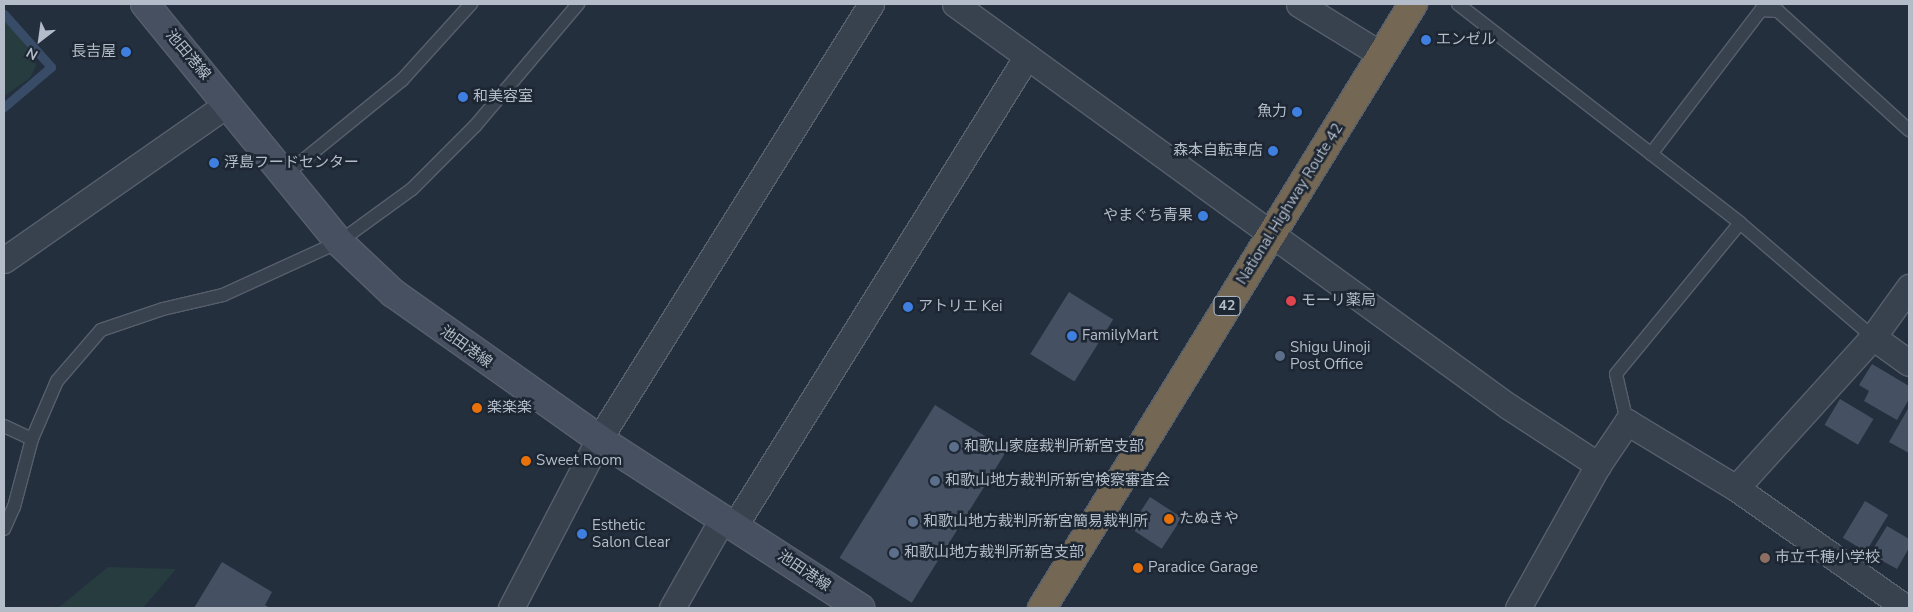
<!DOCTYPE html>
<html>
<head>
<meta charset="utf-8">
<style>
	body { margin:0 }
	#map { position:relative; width:1913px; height:612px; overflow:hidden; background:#242f3e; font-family:"Nunito Sans","Noto Sans JP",sans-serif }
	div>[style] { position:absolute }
	.green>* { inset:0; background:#263c3f }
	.stream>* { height:9px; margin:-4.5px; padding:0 4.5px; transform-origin:4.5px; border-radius:4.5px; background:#394c67 }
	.building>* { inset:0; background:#455162; transform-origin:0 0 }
	.roads { filter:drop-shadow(1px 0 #565f6c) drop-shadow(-1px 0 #565f6c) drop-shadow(0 1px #565f6c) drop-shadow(0 -1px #565f6c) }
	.lane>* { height:12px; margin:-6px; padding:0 6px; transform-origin:6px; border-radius:6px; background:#38414e }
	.street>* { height:25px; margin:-12.5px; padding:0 12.5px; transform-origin:12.5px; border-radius:12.5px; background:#38414e }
	.secondary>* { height:28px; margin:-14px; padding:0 14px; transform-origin:14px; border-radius:14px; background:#465061 }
	.highway>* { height:28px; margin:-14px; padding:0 14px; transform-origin:14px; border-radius:14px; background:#746855 }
	.dots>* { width:14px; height:14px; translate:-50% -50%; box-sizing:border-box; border:2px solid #1d2633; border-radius:50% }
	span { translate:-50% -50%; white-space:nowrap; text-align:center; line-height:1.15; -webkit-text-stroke:5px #1d2633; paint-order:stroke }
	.shield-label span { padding:1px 4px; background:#1d2633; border:1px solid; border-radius:4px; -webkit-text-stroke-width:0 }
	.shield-label { font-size:14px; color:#b4bcc9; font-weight:700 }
	.poi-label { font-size:15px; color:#b4bcc9 }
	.left { translate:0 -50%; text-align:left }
	.right { translate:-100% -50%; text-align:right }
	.street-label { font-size:15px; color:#b4bcc9 }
	.frame { position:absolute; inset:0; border:5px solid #b4bcc9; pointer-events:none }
	.north { position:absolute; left:15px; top:15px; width:50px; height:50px; -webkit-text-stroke:4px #1d2633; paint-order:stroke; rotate:210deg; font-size:14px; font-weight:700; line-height:20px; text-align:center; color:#b4bcc9 }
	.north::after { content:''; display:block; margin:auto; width:18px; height:22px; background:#b4bcc9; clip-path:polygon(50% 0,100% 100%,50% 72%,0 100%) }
</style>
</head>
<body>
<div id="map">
	<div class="green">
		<i style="clip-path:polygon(4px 16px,35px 58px,36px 66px,30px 78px,4px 96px)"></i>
		<i style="clip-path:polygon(108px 567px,176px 569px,143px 608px,58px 608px)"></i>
	</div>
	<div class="stream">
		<i style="left:4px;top:14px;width:71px;rotate:48.4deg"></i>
		<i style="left:51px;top:67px;width:62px;rotate:139.6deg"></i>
	</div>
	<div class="building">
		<i style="left:1069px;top:292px;width:52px;height:73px;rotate:32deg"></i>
		<i style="clip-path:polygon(1872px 364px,1909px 386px,1909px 399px,1897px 420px,1864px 401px,1869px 391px,1859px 385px)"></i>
		<i style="left:1840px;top:399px;width:39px;height:30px;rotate:31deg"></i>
		<i style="left:935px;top:405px;width:85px;height:180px;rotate:32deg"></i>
		<i style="clip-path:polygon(1909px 407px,1909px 453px,1889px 442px)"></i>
		<i style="left:1150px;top:497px;width:38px;height:37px;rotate:33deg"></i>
		<i style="left:1865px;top:501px;width:27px;height:43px;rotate:31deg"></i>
		<i style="clip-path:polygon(1887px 526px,1909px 539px,1909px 548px,1897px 569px,1870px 554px)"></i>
		<i style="clip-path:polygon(222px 562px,272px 592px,265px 605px,270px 608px,194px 608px)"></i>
	</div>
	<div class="roads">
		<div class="lane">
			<i style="left:1458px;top:4px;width:357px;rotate:37.8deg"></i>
			<i style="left:1740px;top:223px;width:175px;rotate:40.6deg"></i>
			<i style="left:1651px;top:154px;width:181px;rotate:-52.6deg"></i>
			<i style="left:1761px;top:10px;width:17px;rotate:3deg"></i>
			<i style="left:1778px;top:11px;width:177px;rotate:42.3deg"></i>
			<i style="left:285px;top:175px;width:151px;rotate:-39.1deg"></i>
			<i style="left:402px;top:80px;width:103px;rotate:-47.8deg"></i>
			<i style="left:1627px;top:422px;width:49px;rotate:-102.9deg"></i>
			<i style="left:1616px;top:374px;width:195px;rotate:-50.6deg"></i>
			<i style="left:4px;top:426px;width:31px;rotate:25deg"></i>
			<i style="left:4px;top:529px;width:24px;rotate:-66deg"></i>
			<i style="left:14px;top:507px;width:70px;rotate:-75.2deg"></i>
			<i style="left:32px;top:439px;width:63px;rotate:-66.7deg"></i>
			<i style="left:57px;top:381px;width:67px;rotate:-49.2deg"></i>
			<i style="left:101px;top:330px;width:65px;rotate:-18.7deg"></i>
			<i style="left:163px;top:309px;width:62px;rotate:-13.1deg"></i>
			<i style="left:223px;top:295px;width:128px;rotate:-24.6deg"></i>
			<i style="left:339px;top:242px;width:90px;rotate:-36deg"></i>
			<i style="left:412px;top:189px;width:89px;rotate:-45deg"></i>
			<i style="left:475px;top:126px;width:160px;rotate:-49.8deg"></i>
		</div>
		<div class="street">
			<i style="left:955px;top:4px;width:684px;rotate:36.02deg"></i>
			<i style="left:1508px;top:406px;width:108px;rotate:33.2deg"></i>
			<i style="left:1299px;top:4px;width:97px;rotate:31.6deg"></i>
			<i style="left:4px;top:260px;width:273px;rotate:-34.9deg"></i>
			<i style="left:1873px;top:337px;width:44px;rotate:35.8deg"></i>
			<i style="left:1736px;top:488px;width:204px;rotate:-47.8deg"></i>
			<i style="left:1873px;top:337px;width:62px;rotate:-54.2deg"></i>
			<i style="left:735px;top:525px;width:552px;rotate:-58.09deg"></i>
			<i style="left:511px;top:608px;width:191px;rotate:-62.5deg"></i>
			<i style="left:599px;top:439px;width:513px;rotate:-57.98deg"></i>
			<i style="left:672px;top:608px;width:103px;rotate:-60.5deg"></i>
			<i style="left:1518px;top:608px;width:164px;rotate:-60.8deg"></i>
			<i style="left:1598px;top:465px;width:52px;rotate:-56deg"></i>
			<i style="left:1627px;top:422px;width:127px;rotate:31.2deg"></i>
			<i style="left:1736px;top:488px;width:208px;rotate:35.2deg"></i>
		</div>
		<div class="secondary">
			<i style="left:145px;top:4px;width:307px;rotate:50.8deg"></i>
			<i style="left:339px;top:242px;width:74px;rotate:43.4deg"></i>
			<i style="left:393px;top:293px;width:252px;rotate:35.3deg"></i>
			<i style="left:599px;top:439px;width:311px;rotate:32.9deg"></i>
		</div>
		<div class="highway">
			<i style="left:1042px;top:608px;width:709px;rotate:-58.44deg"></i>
		</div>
	</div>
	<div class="dots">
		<i style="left:1426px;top:40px;background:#3f7fe0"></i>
		<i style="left:126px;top:52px;background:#3f7fe0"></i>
		<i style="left:463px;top:97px;background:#3f7fe0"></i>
		<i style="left:1297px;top:112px;background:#3f7fe0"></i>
		<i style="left:1273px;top:151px;background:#3f7fe0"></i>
		<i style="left:214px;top:163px;background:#3f7fe0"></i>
		<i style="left:1203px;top:216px;background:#3f7fe0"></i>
		<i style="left:1291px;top:301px;background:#e0444e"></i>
		<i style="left:908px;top:307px;background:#3f7fe0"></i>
		<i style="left:1072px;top:336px;background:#3f7fe0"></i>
		<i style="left:1280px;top:356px;background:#5c6f8a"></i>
		<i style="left:477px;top:408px;background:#e8710a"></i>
		<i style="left:954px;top:447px;background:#5c6f8a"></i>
		<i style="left:526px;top:461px;background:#e8710a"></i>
		<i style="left:935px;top:481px;background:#5c6f8a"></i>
		<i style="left:1169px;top:519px;background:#e8710a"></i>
		<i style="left:913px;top:522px;background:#5c6f8a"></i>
		<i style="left:582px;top:534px;background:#3f7fe0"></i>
		<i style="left:894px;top:553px;background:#5c6f8a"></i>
		<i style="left:1765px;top:558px;background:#8d6e63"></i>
		<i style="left:1138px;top:568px;background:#e8710a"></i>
	</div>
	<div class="shield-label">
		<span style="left:1227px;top:306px">42</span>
	</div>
	<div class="poi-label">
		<span class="left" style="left:1436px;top:40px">エンゼル</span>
		<span class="right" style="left:116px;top:52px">長吉屋</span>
		<span class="left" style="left:473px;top:97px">和美容室</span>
		<span class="right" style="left:1287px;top:112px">魚力</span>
		<span class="right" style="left:1263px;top:151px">森本自転車店</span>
		<span class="left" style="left:224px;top:163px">浮島フードセンター</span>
		<span class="right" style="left:1193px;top:216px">やまぐち青果</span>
		<span class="left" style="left:1301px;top:301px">モーリ薬局</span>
		<span class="left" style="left:918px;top:307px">アトリエ Kei</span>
		<span class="left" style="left:1082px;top:336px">FamilyMart</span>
		<span class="left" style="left:1290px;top:356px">Shigu Uinoji<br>Post Office</span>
		<span class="left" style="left:487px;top:408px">楽楽楽</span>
		<span class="left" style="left:964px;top:447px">和歌山家庭裁判所新宮支部</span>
		<span class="left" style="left:536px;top:461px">Sweet Room</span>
		<span class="left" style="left:945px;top:481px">和歌山地方裁判所新宮検察審査会</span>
		<span class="left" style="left:1179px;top:519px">たぬきや</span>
		<span class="left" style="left:923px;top:522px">和歌山地方裁判所新宮簡易裁判所</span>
		<span class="left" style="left:592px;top:534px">Esthetic<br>Salon Clear</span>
		<span class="left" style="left:904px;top:553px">和歌山地方裁判所新宮支部</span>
		<span class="left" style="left:1775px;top:558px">市立千穂小学校</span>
		<span class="left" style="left:1148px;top:568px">Paradice Garage</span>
	</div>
	<div class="street-label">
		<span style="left:188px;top:55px;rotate:50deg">池田港線</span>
		<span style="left:1290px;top:204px;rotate:-58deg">National Highway Route 42</span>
		<span style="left:466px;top:347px;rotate:36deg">池田港線</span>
		<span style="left:804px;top:571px;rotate:34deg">池田港線</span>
	</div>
	<div class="frame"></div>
	<div class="north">N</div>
</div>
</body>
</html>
